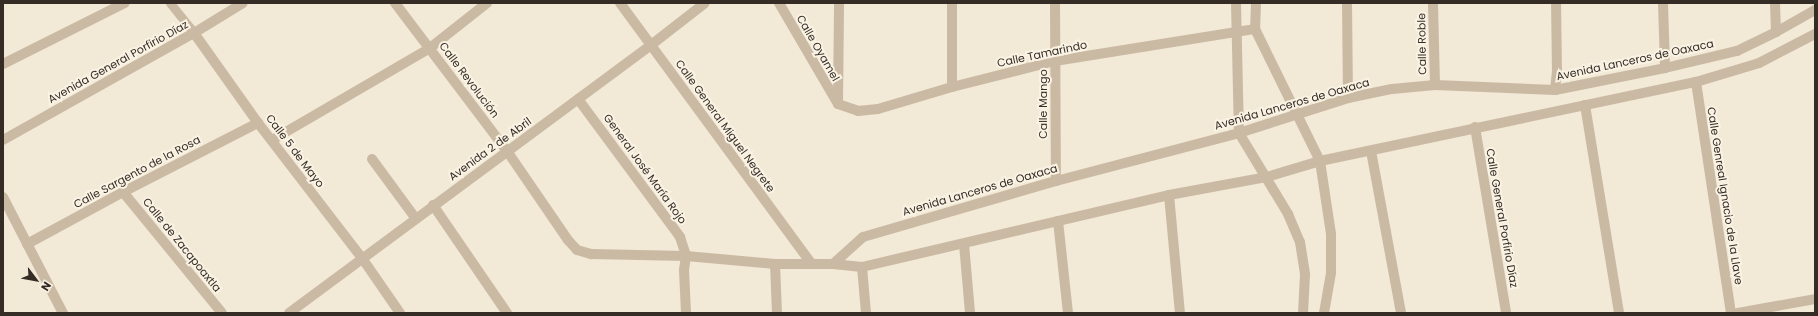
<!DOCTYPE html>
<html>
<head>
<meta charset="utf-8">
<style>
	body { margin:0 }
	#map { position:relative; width:1818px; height:316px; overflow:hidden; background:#f2e9d7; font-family:Poppins,sans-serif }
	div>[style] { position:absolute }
	.pedestrian>* { height:9px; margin:-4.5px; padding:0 4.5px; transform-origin:4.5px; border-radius:4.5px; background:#cbbaa3 }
	.minor>* { height:10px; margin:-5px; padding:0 5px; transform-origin:5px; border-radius:5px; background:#cbbaa3 }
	span { translate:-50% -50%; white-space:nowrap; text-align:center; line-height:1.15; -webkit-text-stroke:4px #faf3e4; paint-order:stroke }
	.street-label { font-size:11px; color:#352c26 }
	.frame { position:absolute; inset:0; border:4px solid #352c26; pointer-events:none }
	.north { position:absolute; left:16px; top:260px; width:40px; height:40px; -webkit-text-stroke:3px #faf3e4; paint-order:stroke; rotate:122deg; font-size:11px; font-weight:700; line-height:16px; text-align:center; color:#352c26 }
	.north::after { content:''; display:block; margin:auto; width:14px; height:18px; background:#352c26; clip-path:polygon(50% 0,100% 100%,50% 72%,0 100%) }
</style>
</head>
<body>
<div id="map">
	<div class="pedestrian">
		<i style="left:170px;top:3px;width:38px;rotate:51deg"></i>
	</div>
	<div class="minor">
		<i style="left:395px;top:3px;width:186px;rotate:52.9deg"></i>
		<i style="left:507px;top:151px;width:108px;rotate:55.6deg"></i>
		<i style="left:568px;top:240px;width:13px;rotate:48deg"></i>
		<i style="left:577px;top:250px;width:15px;rotate:16deg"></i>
		<i style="left:591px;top:254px;width:95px;rotate:1.2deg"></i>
		<i style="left:686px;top:256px;width:89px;rotate:5.1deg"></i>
		<i style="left:775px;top:264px;width:58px"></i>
		<i style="left:833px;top:264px;width:29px;rotate:6deg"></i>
		<i style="left:862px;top:267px;width:315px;rotate:-13.2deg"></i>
		<i style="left:1169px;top:195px;width:100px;rotate:-10.4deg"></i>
		<i style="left:1267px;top:177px;width:55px;rotate:-16.8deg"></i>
		<i style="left:1320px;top:161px;width:384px;rotate:-11.9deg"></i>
		<i style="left:1696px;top:82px;width:66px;rotate:-16.8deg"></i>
		<i style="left:1759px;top:63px;width:63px;rotate:-27.4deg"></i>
		<i style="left:620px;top:3px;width:323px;rotate:53.7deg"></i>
		<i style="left:779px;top:3px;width:117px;rotate:59.7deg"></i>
		<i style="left:952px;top:3px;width:84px;rotate:90deg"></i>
		<i style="left:1055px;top:3px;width:178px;rotate:89.7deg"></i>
		<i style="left:1236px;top:3px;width:130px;rotate:88.7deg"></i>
		<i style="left:1239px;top:133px;width:95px;rotate:58.8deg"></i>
		<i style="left:1288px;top:214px;width:30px;rotate:67deg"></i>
		<i style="left:1300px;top:242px;width:33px;rotate:81deg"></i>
		<i style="left:1305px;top:275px;width:38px;rotate:93deg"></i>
		<i style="left:1256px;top:3px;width:26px;rotate:92deg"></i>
		<i style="left:1255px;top:29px;width:147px;rotate:63.8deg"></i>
		<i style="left:1320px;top:161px;width:74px;rotate:81.4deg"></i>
		<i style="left:1331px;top:234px;width:39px;rotate:90deg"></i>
		<i style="left:1331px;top:273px;width:41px;rotate:99.9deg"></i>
		<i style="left:1347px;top:3px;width:95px;rotate:89.4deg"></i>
		<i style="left:1433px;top:3px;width:82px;rotate:88.6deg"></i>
		<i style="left:1663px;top:3px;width:65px;rotate:88.2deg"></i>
		<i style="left:1775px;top:3px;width:29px;rotate:88deg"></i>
		<i style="left:194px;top:33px;width:110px;rotate:54.6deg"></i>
		<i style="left:258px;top:123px;width:170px;rotate:52.4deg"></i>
		<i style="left:362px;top:258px;width:67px;rotate:55.4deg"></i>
		<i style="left:3px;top:64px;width:136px;rotate:-26.6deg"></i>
		<i style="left:1696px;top:82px;width:234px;rotate:81.4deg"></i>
		<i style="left:1555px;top:90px;width:18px;rotate:-84deg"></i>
		<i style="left:1557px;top:72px;width:69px;rotate:-90.8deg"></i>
		<i style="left:578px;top:99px;width:172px;rotate:53.5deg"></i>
		<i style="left:680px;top:237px;width:20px;rotate:72deg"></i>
		<i style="left:686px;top:256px;width:14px;rotate:98deg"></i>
		<i style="left:684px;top:270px;width:43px;rotate:87.3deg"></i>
		<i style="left:838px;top:104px;width:21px;rotate:19deg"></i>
		<i style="left:858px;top:111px;width:20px;rotate:-6deg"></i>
		<i style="left:878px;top:109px;width:77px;rotate:-16.6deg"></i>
		<i style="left:952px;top:87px;width:106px;rotate:-14.2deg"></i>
		<i style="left:1055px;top:61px;width:203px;rotate:-9.1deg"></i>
		<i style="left:838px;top:104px;width:101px;rotate:-89.4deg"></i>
		<i style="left:1585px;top:105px;width:211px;rotate:80.7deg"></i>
		<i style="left:1475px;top:127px;width:189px;rotate:80.5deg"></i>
		<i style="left:3px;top:140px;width:219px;rotate:-29.3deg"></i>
		<i style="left:194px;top:33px;width:57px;rotate:-31.5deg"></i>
		<i style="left:272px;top:140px;width:183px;rotate:-30.2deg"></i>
		<i style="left:430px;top:48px;width:73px;rotate:-38.3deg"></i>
		<i style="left:1371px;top:151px;width:165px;rotate:79.5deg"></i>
		<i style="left:372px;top:159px;width:74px;rotate:53.7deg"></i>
		<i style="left:123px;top:192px;width:156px;rotate:50.7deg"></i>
		<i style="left:1169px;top:195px;width:119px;rotate:84.7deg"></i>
		<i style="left:3px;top:197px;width:131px;rotate:62.7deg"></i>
		<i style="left:433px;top:205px;width:131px;rotate:55.6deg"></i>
		<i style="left:1058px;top:221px;width:93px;rotate:83.8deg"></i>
		<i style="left:27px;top:244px;width:109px;rotate:-28.4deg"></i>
		<i style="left:123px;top:192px;width:152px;rotate:-27.1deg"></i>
		<i style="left:964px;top:244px;width:69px;rotate:85deg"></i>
		<i style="left:775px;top:264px;width:49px;rotate:87.7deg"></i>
		<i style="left:833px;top:264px;width:40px;rotate:-42deg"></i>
		<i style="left:863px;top:237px;width:201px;rotate:-16.2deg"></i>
		<i style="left:1056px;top:181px;width:189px;rotate:-14.7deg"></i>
		<i style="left:1239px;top:133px;width:114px;rotate:-17.8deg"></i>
		<i style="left:1348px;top:98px;width:45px;rotate:-11.6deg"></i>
		<i style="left:1392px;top:89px;width:43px;rotate:-5.3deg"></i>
		<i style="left:1435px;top:85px;width:120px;rotate:2.4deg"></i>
		<i style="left:1555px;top:90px;width:112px;rotate:-11.3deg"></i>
		<i style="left:1665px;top:68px;width:74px;rotate:-13.3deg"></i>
		<i style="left:1737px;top:51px;width:43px;rotate:-26deg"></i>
		<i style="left:1776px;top:32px;width:45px;rotate:-29.4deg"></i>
		<i style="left:862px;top:267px;width:46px;rotate:85deg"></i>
		<i style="left:289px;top:313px;width:450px;rotate:-36.5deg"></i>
		<i style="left:651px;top:45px;width:68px;rotate:-37.9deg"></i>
		<i style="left:1738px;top:313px;width:78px;rotate:-10.3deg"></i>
	</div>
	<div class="street-label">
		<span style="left:1422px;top:44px;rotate:-91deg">Calle Roble</span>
		<span style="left:818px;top:48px;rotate:60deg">Calle Oyamel</span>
		<span style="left:1042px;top:54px;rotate:-12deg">Calle Tamarindo</span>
		<span style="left:1635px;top:60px;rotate:-12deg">Avenida Lanceros de Oaxaca</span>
		<span style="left:118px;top:62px;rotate:-29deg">Avenida General Porfirio Díaz</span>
		<span style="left:469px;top:80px;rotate:53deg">Calle Revolución</span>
		<span style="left:1043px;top:104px;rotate:-90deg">Calle Mango</span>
		<span style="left:1292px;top:104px;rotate:-16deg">Avenida Lanceros de Oaxaca</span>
		<span style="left:725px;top:126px;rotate:54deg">Calle General Miguel Negrete</span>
		<span style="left:490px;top:149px;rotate:-36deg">Avenida 2 de Abril</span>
		<span style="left:295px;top:151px;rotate:53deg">Calle 5 de Mayo</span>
		<span style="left:645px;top:169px;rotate:54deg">General José María Rojo</span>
		<span style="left:137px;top:172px;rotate:-28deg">Calle Sargento de la Rosa</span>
		<span style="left:980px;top:190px;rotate:-16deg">Avenida Lanceros de Oaxaca</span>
		<span style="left:1725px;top:196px;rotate:81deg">Calle Genreal Ignacio de la Llave</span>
		<span style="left:1502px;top:218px;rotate:80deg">Calle General Porfirio Díaz</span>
		<span style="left:182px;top:245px;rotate:51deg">Calle de Zacapoaxtla</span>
	</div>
	<div class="frame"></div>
	<div class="north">N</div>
</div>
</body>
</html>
